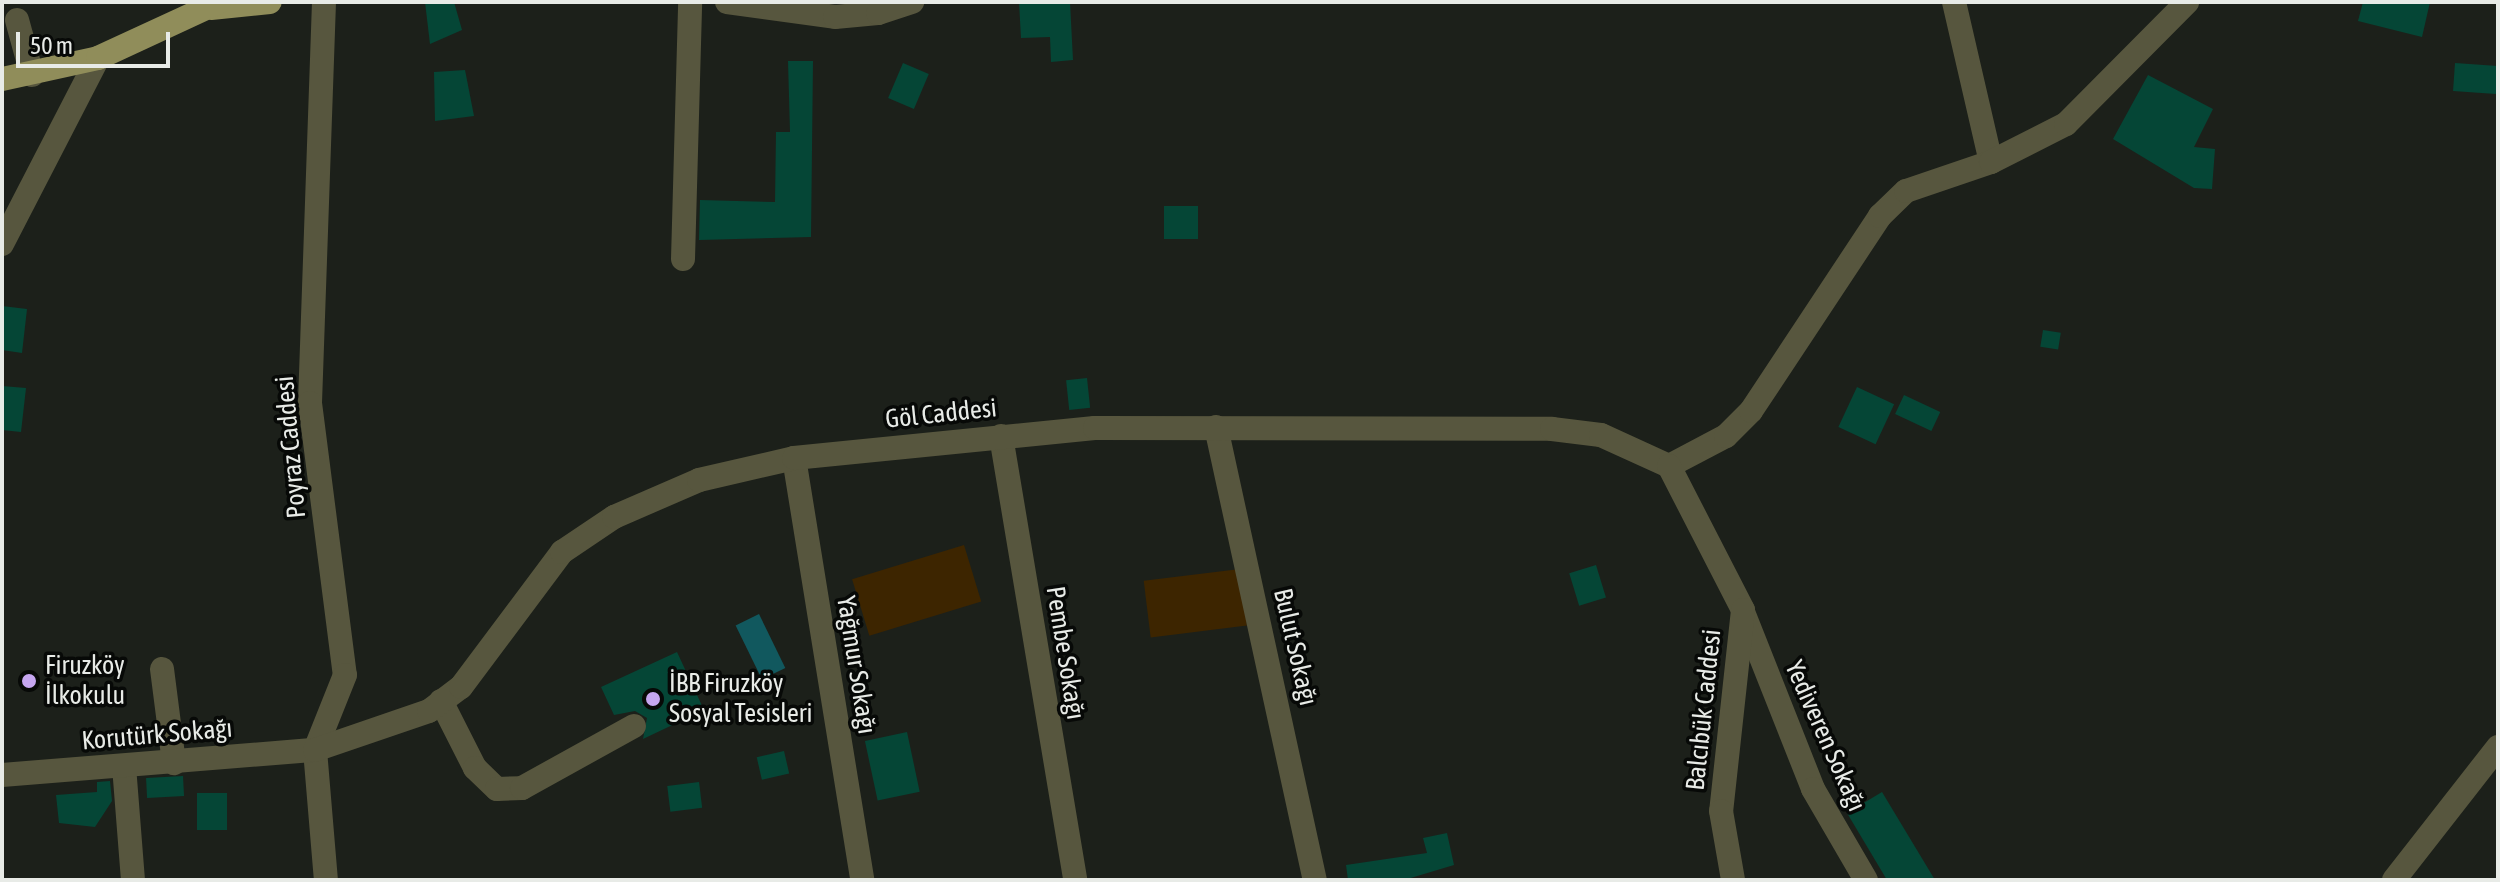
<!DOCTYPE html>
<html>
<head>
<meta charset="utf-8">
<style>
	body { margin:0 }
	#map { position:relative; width:2500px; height:882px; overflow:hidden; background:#1c201a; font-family:"Asap Condensed",sans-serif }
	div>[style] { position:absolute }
	.green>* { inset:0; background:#3d2500; transform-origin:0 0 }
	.water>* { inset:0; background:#11585e; transform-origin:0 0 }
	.building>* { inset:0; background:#054636; transform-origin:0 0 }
	.minor>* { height:24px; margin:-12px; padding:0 12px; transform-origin:12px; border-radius:12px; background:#57563e }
	.major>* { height:24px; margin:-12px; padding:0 12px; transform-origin:12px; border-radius:12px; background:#908d5a }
	.dots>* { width:22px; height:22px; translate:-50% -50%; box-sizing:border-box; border:4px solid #070907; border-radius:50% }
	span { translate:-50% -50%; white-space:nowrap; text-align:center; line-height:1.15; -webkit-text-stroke:7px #070907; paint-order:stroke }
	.street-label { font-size:26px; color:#e8ebe7 }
	.poi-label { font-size:26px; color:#e8ebe7 }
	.left { translate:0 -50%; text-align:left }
	.frame { position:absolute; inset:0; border:4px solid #e8ebe7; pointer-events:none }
	.scale { position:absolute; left:16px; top:32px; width:154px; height:36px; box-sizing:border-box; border:4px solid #e8ebe7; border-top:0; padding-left:10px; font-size:24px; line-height:28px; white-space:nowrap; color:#e8ebe7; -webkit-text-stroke:6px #070907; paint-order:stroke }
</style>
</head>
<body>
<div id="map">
	<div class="green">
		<i style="left:964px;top:545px;width:59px;height:117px;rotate:73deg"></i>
		<i style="left:1240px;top:569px;width:57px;height:97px;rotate:83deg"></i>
	</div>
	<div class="water">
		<i style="left:759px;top:614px;width:60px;height:26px;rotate:64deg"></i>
	</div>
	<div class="building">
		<i style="clip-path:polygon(425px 2px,454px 2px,462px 30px,430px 44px)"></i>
		<i style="clip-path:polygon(1019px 2px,1070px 2px,1073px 60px,1051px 62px,1050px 37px,1021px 38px)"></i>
		<i style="clip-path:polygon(2363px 2px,2430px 2px,2422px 37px,2358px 21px)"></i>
		<i style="clip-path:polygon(788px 61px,813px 61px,811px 237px,699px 240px,700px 200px,775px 202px,776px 132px,790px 132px)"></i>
		<i style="left:903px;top:63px;width:28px;height:38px;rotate:23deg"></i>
		<i style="left:2455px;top:63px;width:43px;height:28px;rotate:4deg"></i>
		<i style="clip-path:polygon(465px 70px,474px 116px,435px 121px,434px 72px)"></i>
		<i style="clip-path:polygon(2148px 75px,2213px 109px,2194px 147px,2215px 149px,2212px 189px,2194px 188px,2113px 139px)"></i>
		<i style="left:1164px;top:206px;width:34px;height:33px"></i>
		<i style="clip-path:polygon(2px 306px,27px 309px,22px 353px,2px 350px)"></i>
		<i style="left:2043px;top:330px;width:18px;height:17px;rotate:9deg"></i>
		<i style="left:1087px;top:378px;width:30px;height:21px;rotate:84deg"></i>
		<i style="clip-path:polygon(2px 386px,26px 388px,21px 432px,2px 430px)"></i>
		<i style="left:1857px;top:387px;width:41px;height:44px;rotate:25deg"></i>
		<i style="left:1904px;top:395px;width:40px;height:21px;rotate:25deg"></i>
		<i style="left:1596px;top:565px;width:34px;height:28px;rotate:73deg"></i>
		<i style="clip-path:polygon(677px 652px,704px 710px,643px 739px,647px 718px,635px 711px,614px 715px,601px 687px)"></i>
		<i style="left:907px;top:732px;width:61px;height:43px;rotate:78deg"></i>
		<i style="left:784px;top:751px;width:23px;height:28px;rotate:77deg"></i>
		<i style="left:183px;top:776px;width:20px;height:37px;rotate:87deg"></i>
		<i style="clip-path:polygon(110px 781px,112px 801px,95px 827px,59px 823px,56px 795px,97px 792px,97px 782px)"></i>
		<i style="left:699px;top:782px;width:26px;height:32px;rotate:83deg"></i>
		<i style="clip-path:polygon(1882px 792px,1935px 880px,1887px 880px,1847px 813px)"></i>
		<i style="left:197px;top:793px;width:30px;height:37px"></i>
		<i style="clip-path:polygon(1447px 833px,1454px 865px,1404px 880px,1348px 880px,1346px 865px,1427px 853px,1423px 838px)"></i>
	</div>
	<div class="minor">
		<i style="left:324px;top:2px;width:401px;rotate:92deg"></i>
		<i style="left:310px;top:403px;width:274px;rotate:82.7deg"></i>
		<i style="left:345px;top:675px;width:81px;rotate:111.8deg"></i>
		<i style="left:315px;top:750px;width:130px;rotate:85.2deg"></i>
		<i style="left:727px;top:2px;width:109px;rotate:7.9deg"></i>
		<i style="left:835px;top:17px;width:43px;rotate:-5.3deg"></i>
		<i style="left:878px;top:13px;width:14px;rotate:-54deg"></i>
		<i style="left:1954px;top:2px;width:164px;rotate:77deg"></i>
		<i style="left:878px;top:13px;width:36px;rotate:-18deg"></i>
		<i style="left:17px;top:20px;width:57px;rotate:74.7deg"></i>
		<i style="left:2px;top:244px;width:209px;rotate:-62.7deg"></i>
		<i style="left:683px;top:259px;width:257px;rotate:-88.4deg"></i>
		<i style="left:1216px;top:427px;width:464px;rotate:77.7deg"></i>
		<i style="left:1001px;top:436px;width:450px;rotate:80.5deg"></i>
		<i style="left:794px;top:458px;width:427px;rotate:80.8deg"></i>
		<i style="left:1669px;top:466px;width:64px;rotate:-27.8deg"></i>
		<i style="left:1726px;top:436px;width:35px;rotate:-45deg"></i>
		<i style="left:1751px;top:411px;width:234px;rotate:-56.5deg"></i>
		<i style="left:1880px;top:216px;width:36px;rotate:-44deg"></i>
		<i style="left:1906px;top:191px;width:90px;rotate:-18.8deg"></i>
		<i style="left:1991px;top:162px;width:84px;rotate:-26.9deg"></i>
		<i style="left:2066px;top:124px;width:172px;rotate:-45.2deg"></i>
		<i style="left:1743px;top:612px;width:190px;rotate:68.4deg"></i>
		<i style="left:1813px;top:789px;width:105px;rotate:59.8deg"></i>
		<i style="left:162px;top:669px;width:95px;rotate:82.7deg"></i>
		<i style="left:441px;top:701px;width:75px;rotate:63.1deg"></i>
		<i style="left:475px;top:768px;width:30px;rotate:44deg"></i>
		<i style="left:497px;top:789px;width:25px;rotate:-2deg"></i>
		<i style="left:522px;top:788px;width:128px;rotate:-29deg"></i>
		<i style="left:124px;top:766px;width:114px;rotate:85.5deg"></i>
		<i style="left:2px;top:775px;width:314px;rotate:-4.6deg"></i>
		<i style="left:315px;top:750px;width:120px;rotate:-18.9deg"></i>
		<i style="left:429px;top:711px;width:40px;rotate:-37deg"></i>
		<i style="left:461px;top:687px;width:169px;rotate:-53.2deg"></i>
		<i style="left:562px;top:552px;width:63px;rotate:-33.9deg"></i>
		<i style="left:614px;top:517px;width:93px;rotate:-23.5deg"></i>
		<i style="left:699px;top:480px;width:98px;rotate:-13deg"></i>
		<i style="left:794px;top:458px;width:302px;rotate:-5.7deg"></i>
		<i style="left:1095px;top:428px;width:457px;rotate:0.1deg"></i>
		<i style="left:1552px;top:429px;width:49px;rotate:7deg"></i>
		<i style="left:1601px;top:435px;width:75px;rotate:24.5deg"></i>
		<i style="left:1669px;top:466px;width:162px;rotate:62.8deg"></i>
		<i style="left:1743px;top:610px;width:202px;rotate:96.2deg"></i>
		<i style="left:1721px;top:811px;width:70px;rotate:80.1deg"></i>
		<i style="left:2394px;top:880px;width:169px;rotate:-52deg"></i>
	</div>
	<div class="major">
		<i style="left:211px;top:8px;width:59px;rotate:-5.8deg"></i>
		<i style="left:2px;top:79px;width:98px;rotate:-12.3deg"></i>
		<i style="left:98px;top:58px;width:133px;rotate:-24.8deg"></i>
	</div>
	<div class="dots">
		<i style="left:29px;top:681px;background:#c6a6f0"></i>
		<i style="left:653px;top:699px;background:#c6a6f0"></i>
	</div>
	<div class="street-label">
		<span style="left:941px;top:414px;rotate:-6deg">Göl Caddesi</span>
		<span style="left:291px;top:447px;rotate:-95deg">Poyraz Caddesi</span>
		<span style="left:1295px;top:647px;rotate:77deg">Bulut Sokağı</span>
		<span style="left:1065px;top:653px;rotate:81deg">Pembe Sokağı</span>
		<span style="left:856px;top:665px;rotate:81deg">Yağmur Sokağı</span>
		<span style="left:1704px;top:710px;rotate:-84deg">Balcıbük Caddesi</span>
		<span style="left:157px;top:735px;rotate:-5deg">Korutürk Sokağı</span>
		<span style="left:1825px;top:736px;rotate:66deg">Yediveren Sokağı</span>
	</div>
	<div class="poi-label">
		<span class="left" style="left:45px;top:681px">Firuzköy<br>İlkokulu</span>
		<span class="left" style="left:669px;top:699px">İBB Firuzköy<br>Sosyal Tesisleri</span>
	</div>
	<div class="frame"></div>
	<div class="scale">50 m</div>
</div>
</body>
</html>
